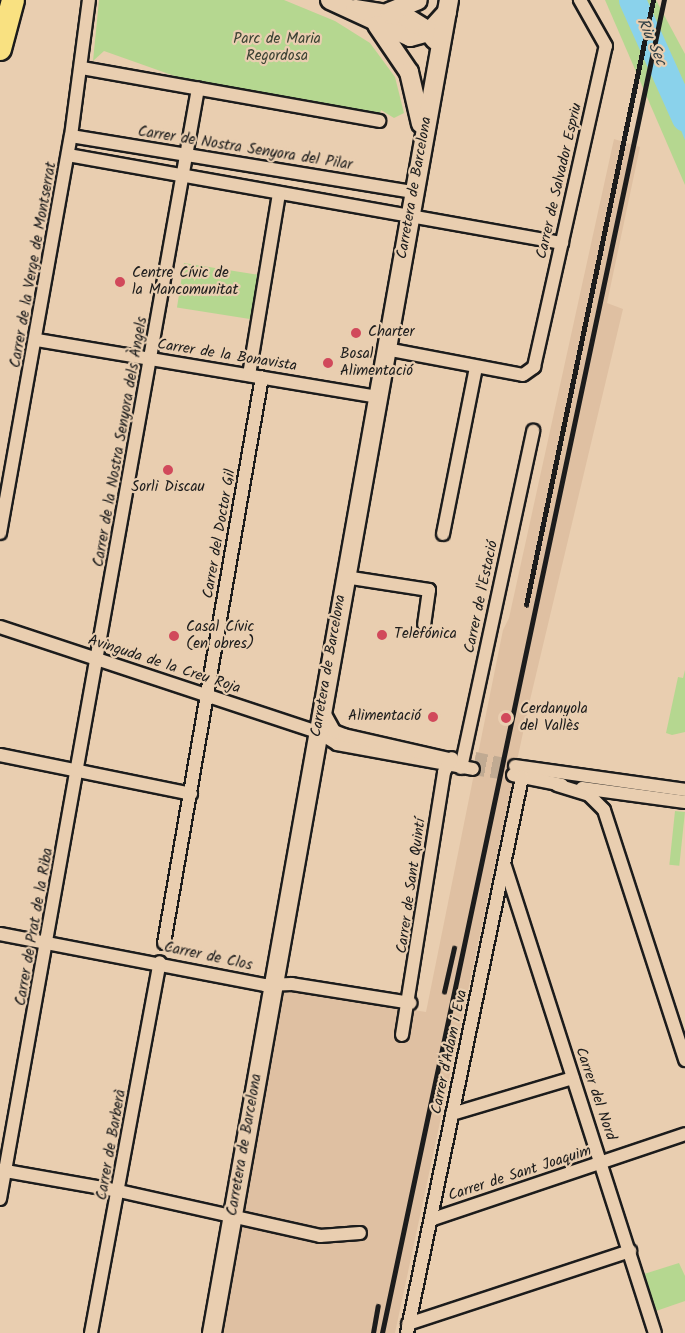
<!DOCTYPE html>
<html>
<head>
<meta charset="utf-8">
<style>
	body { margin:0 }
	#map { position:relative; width:685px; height:1333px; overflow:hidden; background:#e9ceb0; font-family:Kalam,sans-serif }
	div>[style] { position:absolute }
	.built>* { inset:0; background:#dfc0a2 }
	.green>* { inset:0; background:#b5d790; transform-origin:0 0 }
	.water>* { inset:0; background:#8ad2eb }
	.river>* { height:27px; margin:-13.5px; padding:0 13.5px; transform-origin:13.5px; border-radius:13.5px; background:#8ad2eb }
	.street-tunnel>* { height:12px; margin-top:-6px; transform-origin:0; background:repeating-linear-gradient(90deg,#c0aa92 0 12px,transparent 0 18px) }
	.roads { filter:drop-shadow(2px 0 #1c1c1c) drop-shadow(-2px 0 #1c1c1c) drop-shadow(0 2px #1c1c1c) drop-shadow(0 -2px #1c1c1c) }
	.street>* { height:12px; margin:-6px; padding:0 6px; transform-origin:6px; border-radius:6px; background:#e9ceb0 }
	.secondary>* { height:18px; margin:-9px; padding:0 9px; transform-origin:9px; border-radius:9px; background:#e9ceb0 }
	.highway>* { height:22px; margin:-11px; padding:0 11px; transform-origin:11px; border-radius:11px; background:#f9e181 }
	.rail>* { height:4.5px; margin:-2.25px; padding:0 2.25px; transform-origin:2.25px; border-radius:2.25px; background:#1c1c1c }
	.dots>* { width:16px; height:16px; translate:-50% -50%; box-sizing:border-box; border:3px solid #e9ceb0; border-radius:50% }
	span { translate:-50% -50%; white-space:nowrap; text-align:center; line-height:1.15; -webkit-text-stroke:4.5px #e9ceb0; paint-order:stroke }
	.park-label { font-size:15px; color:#3b4133 }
	.street-label { font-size:15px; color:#1c1c1c }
	.poi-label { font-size:15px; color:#1c1c1c }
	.left { translate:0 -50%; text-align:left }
	.right { translate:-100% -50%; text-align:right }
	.water-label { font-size:16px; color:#324045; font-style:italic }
</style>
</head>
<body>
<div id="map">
	<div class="built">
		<i style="clip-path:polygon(614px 139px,640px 147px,607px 303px,623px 309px,530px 700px,395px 1333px,211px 1333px,269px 987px,426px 1012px,503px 630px,509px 618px)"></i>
	</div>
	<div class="green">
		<i style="clip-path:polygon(99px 0,284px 0,335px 21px,370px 43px,395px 77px,404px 113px,394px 118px,381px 110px,380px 114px,183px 79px,104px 51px,93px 61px)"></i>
		<i style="clip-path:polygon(605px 0,656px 0,685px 54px,685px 185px)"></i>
		<i style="left:184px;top:263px;width:77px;height:45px;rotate:9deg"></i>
		<i style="clip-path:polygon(685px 670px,685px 732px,672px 735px,666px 733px,678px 677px,683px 678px)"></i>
		<i style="left:675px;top:811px;width:10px;height:54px;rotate:6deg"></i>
		<i style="clip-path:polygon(679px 1263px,685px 1276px,685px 1301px,656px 1311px,644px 1274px)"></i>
	</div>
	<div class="water">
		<i style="clip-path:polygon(663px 39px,685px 92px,685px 140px,656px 70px)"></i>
	</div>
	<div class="river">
		<i style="left:632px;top:0;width:129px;rotate:65.8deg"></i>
	</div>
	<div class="street-tunnel">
		<i style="left:475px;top:758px;width:41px;rotate:11.3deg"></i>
		<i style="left:473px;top:769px;width:40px;rotate:8.5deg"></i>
	</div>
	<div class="roads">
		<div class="street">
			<i style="left:82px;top:68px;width:302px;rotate:10.1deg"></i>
			<i style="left:71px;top:136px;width:347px;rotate:9.3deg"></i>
			<i style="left:68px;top:155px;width:502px;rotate:10.1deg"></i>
			<i style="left:37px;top:340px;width:345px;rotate:9.5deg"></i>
			<i style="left:386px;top:349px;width:139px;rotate:10.7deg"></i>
			<i style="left:523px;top:375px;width:14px;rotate:-36deg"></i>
			<i style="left:534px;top:367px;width:329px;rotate:-77.4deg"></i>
			<i style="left:606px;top:46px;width:53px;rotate:-119.5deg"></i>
			<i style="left:249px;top:375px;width:184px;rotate:-80.6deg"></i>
			<i style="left:0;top:533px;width:403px;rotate:-79.9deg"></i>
			<i style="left:71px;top:136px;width:137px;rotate:-82.5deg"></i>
			<i style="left:443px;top:534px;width:170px;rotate:-78.8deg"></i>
			<i style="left:345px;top:577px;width:85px;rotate:8.8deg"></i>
			<i style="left:429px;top:590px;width:35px;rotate:98deg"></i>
			<i style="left:0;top:627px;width:335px;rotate:18.3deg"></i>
			<i style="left:318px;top:732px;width:22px;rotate:32deg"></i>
			<i style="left:337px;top:744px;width:138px;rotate:10.4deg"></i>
			<i style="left:322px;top:709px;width:25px;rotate:61deg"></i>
			<i style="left:334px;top:731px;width:11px;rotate:22deg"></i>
			<i style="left:344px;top:735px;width:108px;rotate:12.9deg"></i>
			<i style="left:0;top:755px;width:195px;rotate:11.5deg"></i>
			<i style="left:515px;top:766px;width:172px;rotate:8deg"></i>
			<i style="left:461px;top:768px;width:345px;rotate:-77.9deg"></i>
			<i style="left:513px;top:775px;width:50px;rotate:11.5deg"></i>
			<i style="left:557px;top:785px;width:34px;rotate:17deg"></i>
			<i style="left:589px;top:795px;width:21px;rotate:45deg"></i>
			<i style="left:604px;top:810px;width:263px;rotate:72deg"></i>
			<i style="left:582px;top:788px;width:104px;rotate:7.7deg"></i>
			<i style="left:505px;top:866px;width:490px;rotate:72.2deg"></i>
			<i style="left:0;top:934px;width:270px;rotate:10.9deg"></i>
			<i style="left:265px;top:985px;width:27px;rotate:-2deg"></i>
			<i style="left:292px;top:984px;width:120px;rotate:9.1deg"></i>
			<i style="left:164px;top:943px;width:574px;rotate:-80.18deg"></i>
			<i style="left:402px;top:1035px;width:266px;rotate:-80.9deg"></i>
			<i style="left:444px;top:772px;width:16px;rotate:-60deg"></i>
			<i style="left:452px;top:1114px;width:126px;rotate:-16.6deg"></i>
			<i style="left:0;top:1170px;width:121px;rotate:10deg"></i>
			<i style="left:119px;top:1191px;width:206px;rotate:12.6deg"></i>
			<i style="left:320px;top:1236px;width:40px;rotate:-4.3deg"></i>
			<i style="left:0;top:1199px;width:1128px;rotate:-79.89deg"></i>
			<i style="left:433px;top:1219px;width:266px;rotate:-18.6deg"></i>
			<i style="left:408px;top:1324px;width:234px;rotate:-18.2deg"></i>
			<i style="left:91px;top:1333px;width:377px;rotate:-79.5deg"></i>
			<i style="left:407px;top:1333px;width:568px;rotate:-78.31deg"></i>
		</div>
		<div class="secondary">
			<i style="left:330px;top:0;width:88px;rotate:24.8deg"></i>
			<i style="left:410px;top:37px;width:20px;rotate:-15deg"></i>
			<i style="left:429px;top:32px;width:27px;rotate:-48deg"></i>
			<i style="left:355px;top:9px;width:52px;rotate:8.9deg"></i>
			<i style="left:406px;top:17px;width:25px;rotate:32deg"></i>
			<i style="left:427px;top:30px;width:13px;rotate:51deg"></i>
			<i style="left:389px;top:12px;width:31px;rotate:-22deg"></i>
			<i style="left:377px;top:25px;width:57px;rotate:55.8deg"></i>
			<i style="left:409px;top:72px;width:53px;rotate:77deg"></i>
			<i style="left:212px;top:1333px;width:1354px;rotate:-79.92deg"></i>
		</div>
		<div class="highway">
			<i style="left:0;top:49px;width:51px;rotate:-75.1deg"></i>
		</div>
	</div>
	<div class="rail">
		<i style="left:526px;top:605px;width:618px;rotate:-78.14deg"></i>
		<i style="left:444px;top:992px;width:45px;rotate:-77.2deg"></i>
		<i style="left:373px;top:1333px;width:27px;rotate:-80deg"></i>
		<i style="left:382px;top:1333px;width:1363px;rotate:-78.06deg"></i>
	</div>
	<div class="dots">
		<i style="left:120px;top:282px;background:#d1495b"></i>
		<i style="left:356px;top:333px;background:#d1495b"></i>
		<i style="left:328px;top:363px;background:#d1495b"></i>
		<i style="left:168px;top:470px;background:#d1495b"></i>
		<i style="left:382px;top:635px;background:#d1495b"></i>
		<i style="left:174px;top:636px;background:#d1495b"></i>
		<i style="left:433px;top:717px;background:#d1495b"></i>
		<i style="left:506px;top:718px;background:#d1495b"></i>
	</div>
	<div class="park-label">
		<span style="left:277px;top:48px">Parc de Maria<br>Regordosa</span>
	</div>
	<div class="street-label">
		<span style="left:245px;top:149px;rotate:9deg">Carrer de Nostra Senyora del Pilar</span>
		<span style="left:560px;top:181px;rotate:-77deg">Carrer de Salvador Espriu</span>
		<span style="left:415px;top:188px;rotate:-80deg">Carretera de Barcelona</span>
		<span style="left:34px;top:265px;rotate:-80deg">Carrer de la Verge de Montserrat</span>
		<span style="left:227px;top:356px;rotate:9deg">Carrer de la Bonavista</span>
		<span style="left:121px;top:442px;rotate:-80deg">Carrer de la Nostra Senyora dels Àngels</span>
		<span style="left:220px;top:534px;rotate:-80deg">Carrer del Doctor Gil</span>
		<span style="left:482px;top:597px;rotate:-78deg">Carrer de l'Estació</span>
		<span style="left:164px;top:665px;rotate:18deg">Avinguda de la Creu Roja</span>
		<span style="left:329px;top:666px;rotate:-80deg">Carretera de Barcelona</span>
		<span style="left:412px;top:886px;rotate:-82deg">Carrer de Sant Quintí</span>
		<span style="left:35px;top:927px;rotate:-80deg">Carrer de Prat de la Riba</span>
		<span style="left:208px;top:957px;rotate:12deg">Carrer de Clos</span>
		<span style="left:450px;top:1052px;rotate:-78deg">Carrer d'Adam i Eva</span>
		<span style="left:595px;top:1094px;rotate:71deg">Carrer del Nord</span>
		<span style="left:112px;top:1145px;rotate:-80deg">Carrer de Barberà</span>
		<span style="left:245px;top:1145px;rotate:-80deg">Carretera de Barcelona</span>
		<span style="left:520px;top:1174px;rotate:-18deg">Carrer de Sant Joaquim</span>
	</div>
	<div class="poi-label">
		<span class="left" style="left:132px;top:282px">Centre Cívic de<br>la Mancomunitat</span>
		<span class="left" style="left:368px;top:333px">Charter</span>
		<span class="left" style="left:340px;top:363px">Bosal<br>Alimentació</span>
		<span style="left:168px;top:488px">Sorli Discau</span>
		<span class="left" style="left:186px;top:636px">Casal Cívic<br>(en obres)</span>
		<span class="left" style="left:394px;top:635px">Telefónica</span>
		<span class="left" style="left:520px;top:718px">Cerdanyola<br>del Vallès</span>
		<span class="right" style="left:421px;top:717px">Alimentació</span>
	</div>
	<div class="water-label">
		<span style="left:651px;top:42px;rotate:66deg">Riu Sec</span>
	</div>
</div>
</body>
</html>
